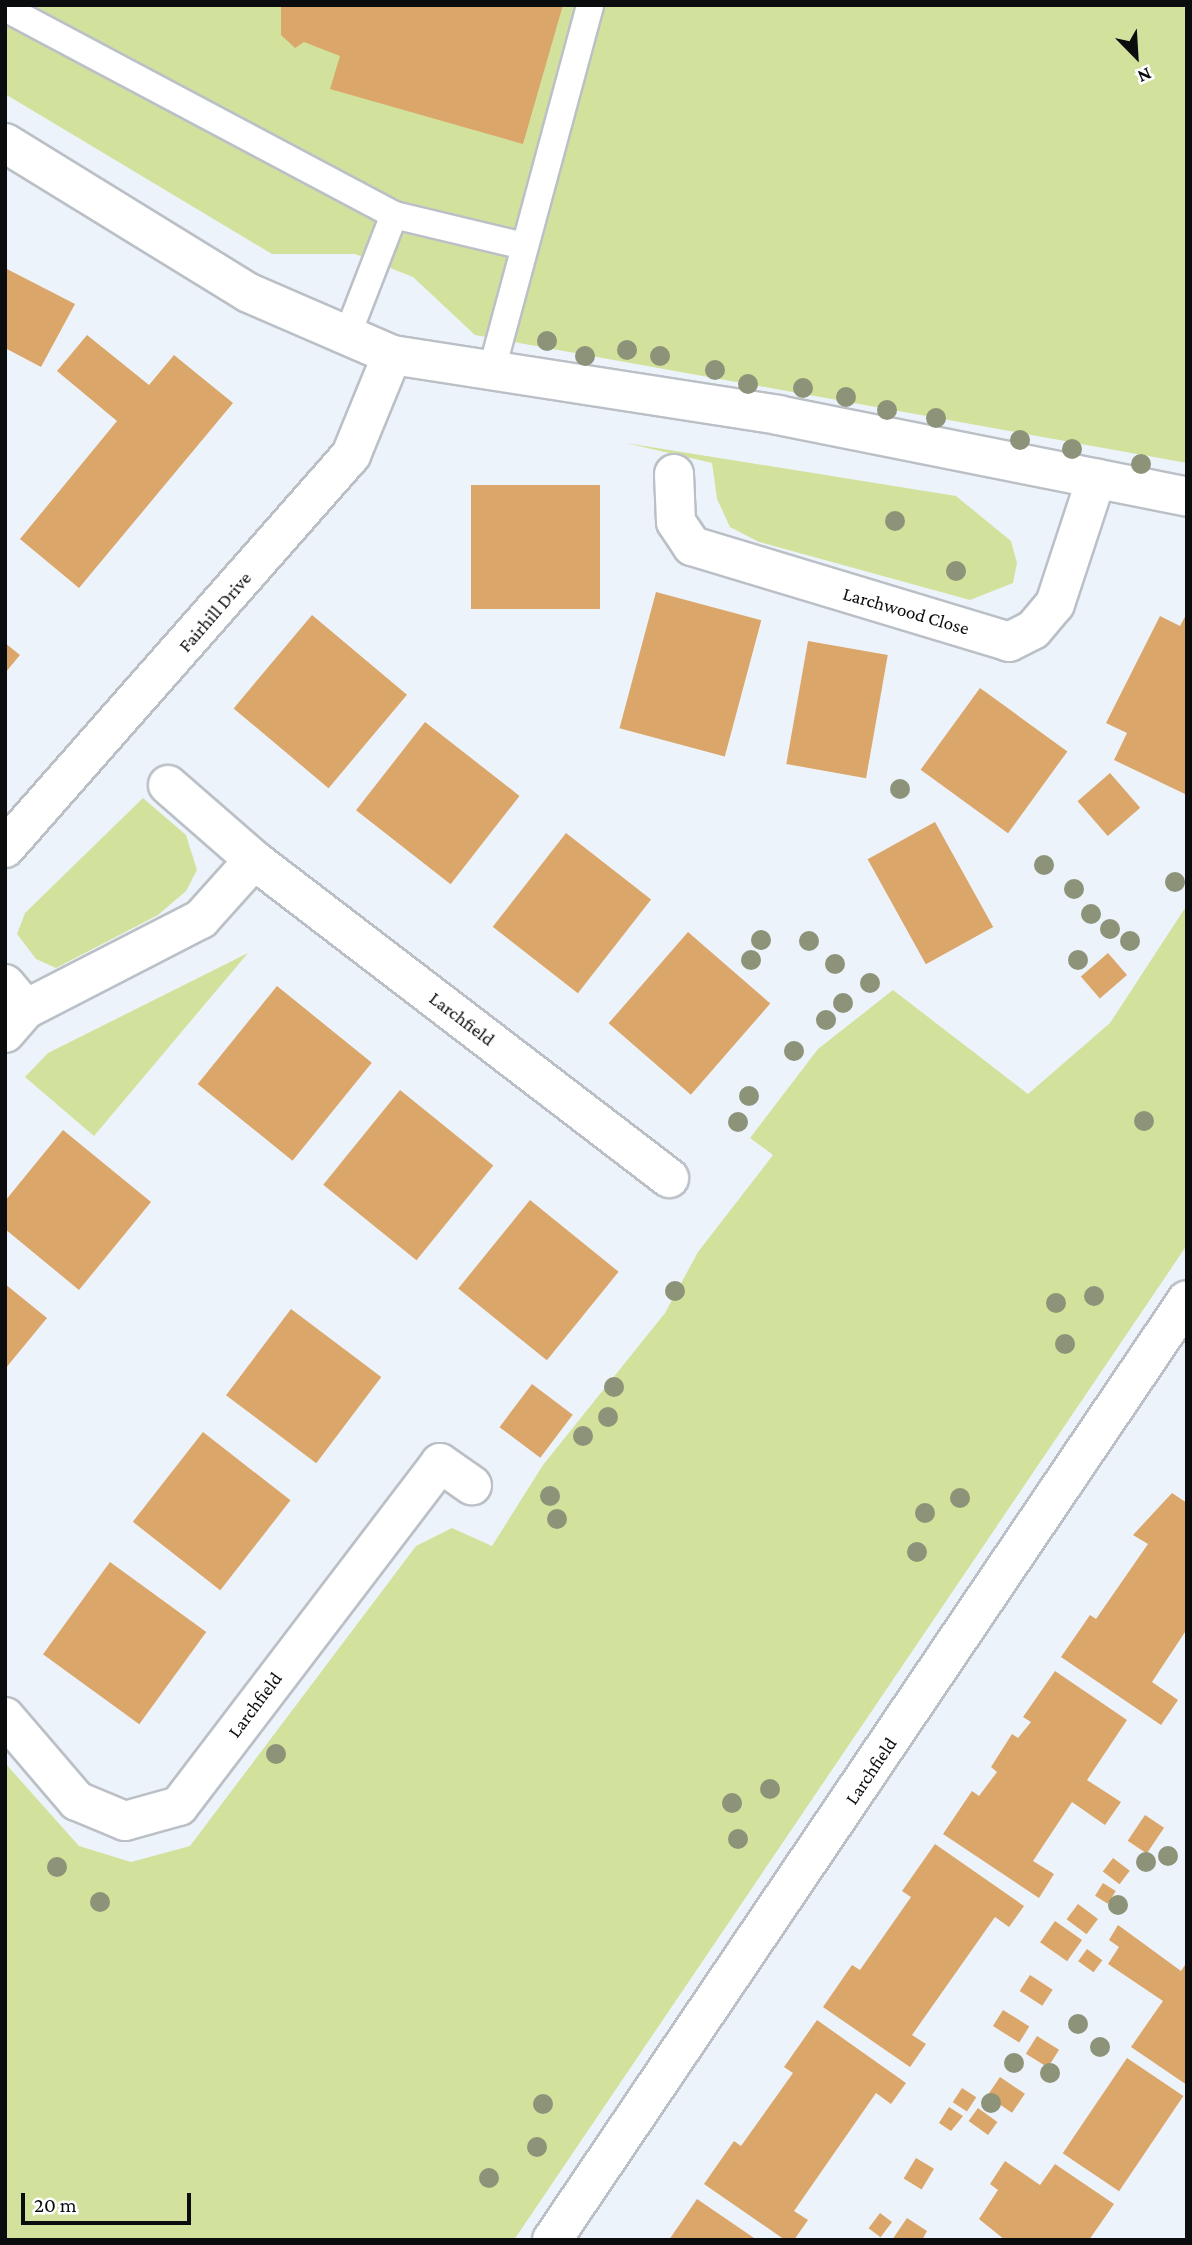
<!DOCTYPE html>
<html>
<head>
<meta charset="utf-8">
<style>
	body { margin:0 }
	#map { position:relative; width:1192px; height:2245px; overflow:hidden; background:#edf3fa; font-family:"Crimson Pro",serif }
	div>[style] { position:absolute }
	.green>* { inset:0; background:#d2e29d }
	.building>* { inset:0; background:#dba669; transform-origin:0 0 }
	.roads { filter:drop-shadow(2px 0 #bbc0c7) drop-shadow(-2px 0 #bbc0c7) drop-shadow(0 2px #bbc0c7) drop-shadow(0 -2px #bbc0c7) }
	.lane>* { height:26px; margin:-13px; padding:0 13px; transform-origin:13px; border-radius:13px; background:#fff }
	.street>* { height:38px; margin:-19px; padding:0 19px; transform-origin:19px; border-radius:19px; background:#fff }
	.secondary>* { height:38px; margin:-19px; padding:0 19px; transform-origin:19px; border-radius:19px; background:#fff }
	.trees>* { width:20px; height:20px; margin:-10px; border-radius:50%; background:#8c9378 }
	span { translate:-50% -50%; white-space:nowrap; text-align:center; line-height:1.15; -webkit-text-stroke:6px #fff; paint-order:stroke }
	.street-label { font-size:19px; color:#0a0c0e }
	.frame { position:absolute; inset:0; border:7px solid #0a0c0e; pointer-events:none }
	.north { position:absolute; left:1101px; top:21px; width:70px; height:70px; -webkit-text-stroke:5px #fff; paint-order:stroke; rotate:156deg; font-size:19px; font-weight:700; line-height:28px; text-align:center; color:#0a0c0e }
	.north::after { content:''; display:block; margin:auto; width:24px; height:32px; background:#0a0c0e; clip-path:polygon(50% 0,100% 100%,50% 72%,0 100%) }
	.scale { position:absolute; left:21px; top:2193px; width:170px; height:32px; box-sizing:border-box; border:4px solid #0a0c0e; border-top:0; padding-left:9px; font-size:21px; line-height:24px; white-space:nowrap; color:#0a0c0e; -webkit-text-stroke:5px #fff; paint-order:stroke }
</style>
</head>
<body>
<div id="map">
	<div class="green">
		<i style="clip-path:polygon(5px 5px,1187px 5px,1187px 463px,475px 335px,413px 277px,355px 254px,272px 254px,5px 94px)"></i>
		<i style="clip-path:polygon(626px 443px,956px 496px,1011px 541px,1017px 563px,1013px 583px,970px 600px,759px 542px,730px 527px,717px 499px,712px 463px)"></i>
		<i style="clip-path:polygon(143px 798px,186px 835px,197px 870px,186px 891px,158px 915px,56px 968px,36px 959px,17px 934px,25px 913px)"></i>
		<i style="clip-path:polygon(1187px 905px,1187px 1245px,514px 2240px,5px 2240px,5px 1763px,79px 1846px,131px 1862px,190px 1846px,416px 1546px,452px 1528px,492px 1546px,543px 1465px,665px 1313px,698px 1252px,773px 1155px,750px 1138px,818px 1049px,893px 990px,1028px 1094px,1110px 1023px)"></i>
		<i style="clip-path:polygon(248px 953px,94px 1136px,25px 1077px,48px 1053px)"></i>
	</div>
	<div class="building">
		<i style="clip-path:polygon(281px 5px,563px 5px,523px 144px,330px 89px,340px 56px,304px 42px,295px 48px,281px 35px)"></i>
		<i style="clip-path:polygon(5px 268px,75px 304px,41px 367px,5px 348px)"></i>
		<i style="clip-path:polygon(87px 335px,149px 385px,174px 355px,233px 403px,79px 588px,20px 539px,117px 421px,57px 371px)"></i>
		<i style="left:471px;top:485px;width:129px;height:124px"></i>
		<i style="left:656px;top:592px;width:109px;height:141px;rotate:15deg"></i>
		<i style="clip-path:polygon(1187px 613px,1187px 795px,1114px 760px,1127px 733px,1106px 723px,1160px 616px,1180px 626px)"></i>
		<i style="left:312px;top:615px;width:124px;height:122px;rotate:40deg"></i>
		<i style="left:808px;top:641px;width:81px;height:125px;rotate:10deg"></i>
		<i style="clip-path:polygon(5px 643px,20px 655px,5px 673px)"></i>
		<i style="left:980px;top:688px;width:108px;height:101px;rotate:36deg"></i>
		<i style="left:425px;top:722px;width:120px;height:112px;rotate:38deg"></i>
		<i style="left:1110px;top:773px;width:46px;height:43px;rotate:49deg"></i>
		<i style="left:935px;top:822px;width:120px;height:77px;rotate:61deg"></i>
		<i style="left:566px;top:833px;width:108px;height:119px;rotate:38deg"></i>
		<i style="left:688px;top:932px;width:109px;height:121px;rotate:41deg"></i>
		<i style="left:1108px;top:953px;width:29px;height:36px;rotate:49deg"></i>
		<i style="left:277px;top:986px;width:122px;height:126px;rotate:39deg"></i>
		<i style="left:400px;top:1090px;width:120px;height:122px;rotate:39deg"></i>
		<i style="clip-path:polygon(63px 1130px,151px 1202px,79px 1290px,5px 1229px,5px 1201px)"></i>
		<i style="left:530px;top:1200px;width:114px;height:114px;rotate:39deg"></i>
		<i style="clip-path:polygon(5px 1284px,47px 1318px,5px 1369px)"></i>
		<i style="left:291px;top:1309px;width:113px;height:108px;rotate:37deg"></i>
		<i style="left:532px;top:1384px;width:51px;height:54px;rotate:37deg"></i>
		<i style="left:203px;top:1432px;width:111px;height:114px;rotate:38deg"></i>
		<i style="clip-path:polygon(1172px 1493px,1187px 1503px,1187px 1629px,1152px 1682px,1178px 1700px,1161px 1725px,1061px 1657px,1090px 1615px,1096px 1619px,1148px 1544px,1133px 1535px)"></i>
		<i style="left:110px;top:1562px;width:119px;height:114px;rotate:36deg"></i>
		<i style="clip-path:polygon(1055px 1671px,1127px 1720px,1087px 1780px,1121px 1802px,1105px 1825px,1072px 1802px,1033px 1861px,1054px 1874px,1039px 1898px,943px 1834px,972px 1791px,979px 1796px,997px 1772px,991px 1767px,1012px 1734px,1018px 1738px,1031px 1722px,1023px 1717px)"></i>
		<i style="left:1145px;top:1815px;width:23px;height:31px;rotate:34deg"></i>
		<i style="clip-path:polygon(935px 1844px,1024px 1906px,1009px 1927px,995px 1917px,912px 2035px,926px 2044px,910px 2067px,823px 2007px,852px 1965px,860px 1970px,911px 1897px,902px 1891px)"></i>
		<i style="left:1113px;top:1858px;width:21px;height:17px;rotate:37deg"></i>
		<i style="left:1103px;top:1883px;width:15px;height:15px;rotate:32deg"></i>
		<i style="left:1078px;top:1904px;width:25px;height:19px;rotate:37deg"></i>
		<i style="left:1055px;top:1921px;width:33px;height:26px;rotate:35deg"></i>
		<i style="clip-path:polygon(1118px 1925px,1181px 1971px,1187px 1962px,1187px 2085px,1131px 2047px,1163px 2001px,1108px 1964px,1119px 1947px,1109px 1940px)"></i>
		<i style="left:1087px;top:1949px;width:19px;height:15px;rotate:36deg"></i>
		<i style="left:1030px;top:1975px;width:27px;height:19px;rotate:33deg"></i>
		<i style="left:1003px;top:2010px;width:31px;height:19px;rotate:32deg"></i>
		<i style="clip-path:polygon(817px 2020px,906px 2083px,891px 2104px,876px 2093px,794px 2211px,808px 2220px,794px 2240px,785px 2240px,704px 2184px,734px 2141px,741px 2146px,793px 2073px,784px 2067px)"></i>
		<i style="left:1037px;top:2036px;width:26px;height:21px;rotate:32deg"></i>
		<i style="left:1127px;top:2058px;width:68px;height:115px;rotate:34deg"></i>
		<i style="left:1000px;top:2077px;width:30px;height:23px;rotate:34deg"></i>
		<i style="left:962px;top:2088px;width:17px;height:17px;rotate:33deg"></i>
		<i style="clip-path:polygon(949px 2107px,963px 2116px,951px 2131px,939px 2123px)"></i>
		<i style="left:978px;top:2108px;width:24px;height:16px;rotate:36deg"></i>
		<i style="left:916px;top:2158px;width:21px;height:24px;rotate:31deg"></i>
		<i style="clip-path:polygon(1005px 2161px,1040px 2185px,1055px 2164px,1114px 2204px,1089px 2240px,1005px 2240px,979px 2219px,998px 2190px,990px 2184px)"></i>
		<i style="clip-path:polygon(697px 2199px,757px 2240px,669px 2240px)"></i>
		<i style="left:880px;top:2213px;width:15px;height:19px;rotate:37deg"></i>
		<i style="clip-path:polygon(907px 2218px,927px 2231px,922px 2240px,892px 2240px)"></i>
	</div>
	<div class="roads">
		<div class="lane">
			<i style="left:5px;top:8px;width:441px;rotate:28deg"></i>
			<i style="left:394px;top:215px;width:134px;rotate:13.4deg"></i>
			<i style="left:347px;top:336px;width:130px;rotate:-68.8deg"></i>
			<i style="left:492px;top:369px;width:377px;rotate:-74.9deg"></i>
		</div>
		<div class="street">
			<i style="left:674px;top:474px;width:48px;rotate:87.6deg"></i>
			<i style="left:676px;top:522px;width:29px;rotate:56deg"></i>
			<i style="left:692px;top:546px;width:331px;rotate:16.8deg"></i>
			<i style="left:1009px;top:642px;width:27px;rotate:-27deg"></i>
			<i style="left:1033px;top:630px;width:34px;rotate:-50deg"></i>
			<i style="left:1055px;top:604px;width:132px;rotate:-71.8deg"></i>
			<i style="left:168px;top:785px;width:114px;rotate:41.1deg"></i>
			<i style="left:254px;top:860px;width:523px;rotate:37.46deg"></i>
			<i style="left:5px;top:848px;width:524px;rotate:-48.64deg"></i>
			<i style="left:351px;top:455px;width:108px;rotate:-67.7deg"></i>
			<i style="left:5px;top:984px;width:33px;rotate:50deg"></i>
			<i style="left:5px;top:1033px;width:32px;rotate:-49deg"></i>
			<i style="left:26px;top:1009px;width:197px;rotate:-27.2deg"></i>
			<i style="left:201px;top:919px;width:79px;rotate:-48.1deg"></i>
			<i style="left:5px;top:1717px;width:111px;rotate:49.4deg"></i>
			<i style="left:77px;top:1801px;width:52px;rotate:22.6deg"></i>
			<i style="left:125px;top:1821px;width:56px;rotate:-15.5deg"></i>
			<i style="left:179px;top:1806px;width:431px;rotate:-52.7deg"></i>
			<i style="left:440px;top:1463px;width:39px;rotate:35deg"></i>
			<i style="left:552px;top:2240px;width:1134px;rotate:-55.96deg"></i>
		</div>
		<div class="secondary">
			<i style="left:5px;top:143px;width:286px;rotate:31.6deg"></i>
			<i style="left:249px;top:293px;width:156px;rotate:23.4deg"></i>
			<i style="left:392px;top:355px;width:391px;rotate:8.8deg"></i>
			<i style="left:778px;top:415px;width:417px;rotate:11.3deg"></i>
		</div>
	</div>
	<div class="trees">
		<i style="left:547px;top:341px"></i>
		<i style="left:627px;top:350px"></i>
		<i style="left:585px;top:356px"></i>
		<i style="left:660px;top:356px"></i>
		<i style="left:715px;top:370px"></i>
		<i style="left:748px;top:384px"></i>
		<i style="left:803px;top:388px"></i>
		<i style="left:846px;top:397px"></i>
		<i style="left:887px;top:410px"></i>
		<i style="left:936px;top:418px"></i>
		<i style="left:1020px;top:440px"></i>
		<i style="left:1072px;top:449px"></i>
		<i style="left:1141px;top:464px"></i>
		<i style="left:895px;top:521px"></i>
		<i style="left:956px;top:571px"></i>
		<i style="left:900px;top:789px"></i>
		<i style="left:1044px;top:865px"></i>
		<i style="left:1175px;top:882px"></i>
		<i style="left:1074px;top:889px"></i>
		<i style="left:1091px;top:914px"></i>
		<i style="left:1110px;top:929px"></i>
		<i style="left:761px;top:940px"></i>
		<i style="left:809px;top:941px"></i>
		<i style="left:1130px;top:941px"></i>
		<i style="left:751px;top:960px"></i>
		<i style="left:1078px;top:960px"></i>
		<i style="left:835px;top:964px"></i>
		<i style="left:870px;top:983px"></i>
		<i style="left:843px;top:1003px"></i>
		<i style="left:826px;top:1020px"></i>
		<i style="left:794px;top:1051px"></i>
		<i style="left:749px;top:1096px"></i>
		<i style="left:1144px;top:1121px"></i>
		<i style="left:738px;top:1122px"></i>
		<i style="left:675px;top:1291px"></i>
		<i style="left:1094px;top:1296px"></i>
		<i style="left:1056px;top:1303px"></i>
		<i style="left:1065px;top:1344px"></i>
		<i style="left:614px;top:1387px"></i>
		<i style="left:608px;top:1417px"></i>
		<i style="left:583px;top:1436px"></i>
		<i style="left:550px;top:1496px"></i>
		<i style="left:960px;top:1498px"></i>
		<i style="left:925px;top:1513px"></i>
		<i style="left:557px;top:1519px"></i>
		<i style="left:917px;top:1552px"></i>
		<i style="left:276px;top:1754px"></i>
		<i style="left:770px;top:1789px"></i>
		<i style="left:732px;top:1803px"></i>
		<i style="left:738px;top:1839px"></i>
		<i style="left:1168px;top:1856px"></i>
		<i style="left:1146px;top:1862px"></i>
		<i style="left:57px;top:1867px"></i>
		<i style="left:100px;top:1902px"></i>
		<i style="left:1118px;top:1905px"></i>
		<i style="left:1078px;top:2024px"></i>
		<i style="left:1100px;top:2047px"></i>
		<i style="left:1014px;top:2063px"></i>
		<i style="left:1050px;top:2073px"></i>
		<i style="left:991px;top:2103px"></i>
		<i style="left:543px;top:2104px"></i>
		<i style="left:537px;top:2147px"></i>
		<i style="left:489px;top:2178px"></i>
	</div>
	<div class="street-label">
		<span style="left:906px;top:611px;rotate:16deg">Larchwood Close</span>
		<span style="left:215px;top:612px;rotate:-49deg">Fairhill Drive</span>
		<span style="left:462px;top:1019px;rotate:37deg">Larchfield</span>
		<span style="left:255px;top:1705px;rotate:-53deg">Larchfield</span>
		<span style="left:871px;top:1771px;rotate:-56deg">Larchfield</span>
	</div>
	<div class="frame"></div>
	<div class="north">N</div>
	<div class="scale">20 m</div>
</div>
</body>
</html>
